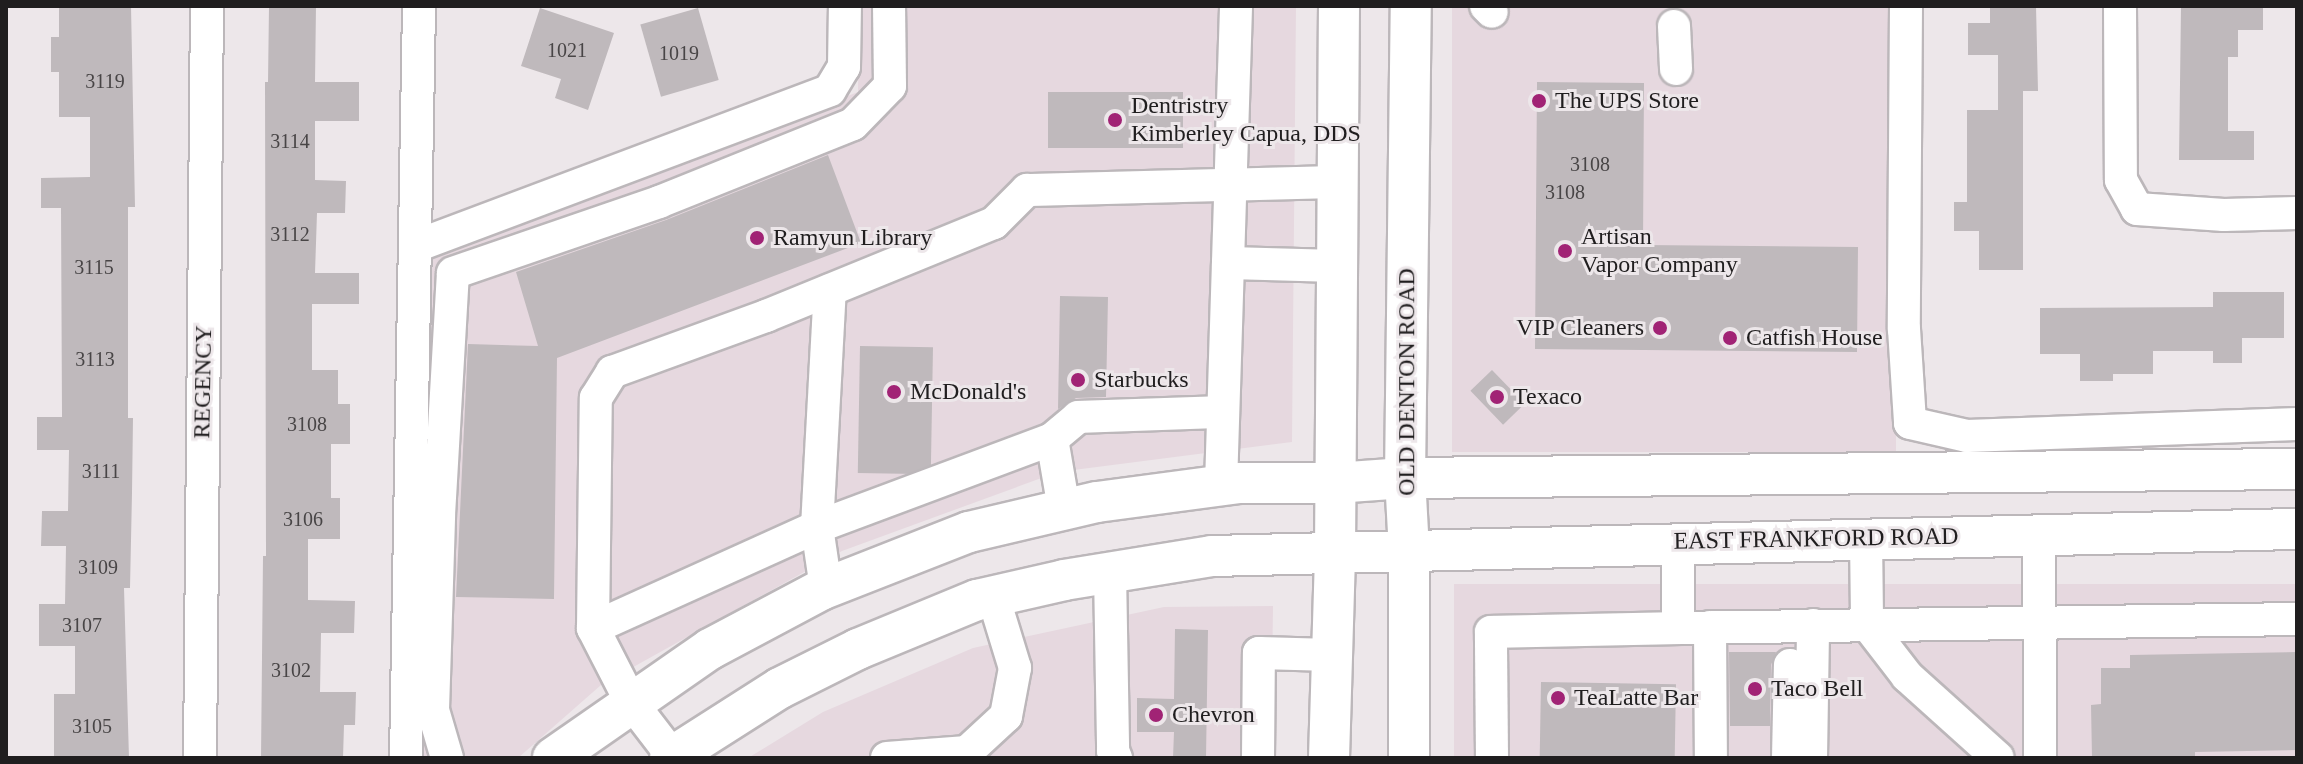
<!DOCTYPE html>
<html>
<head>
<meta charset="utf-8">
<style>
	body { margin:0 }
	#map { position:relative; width:2303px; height:764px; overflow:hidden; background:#ede7ea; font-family:Georgia,serif }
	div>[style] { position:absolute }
	.built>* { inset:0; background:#e6d8df; transform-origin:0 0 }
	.building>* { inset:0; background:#bfb9bc; transform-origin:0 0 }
	.roads { filter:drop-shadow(2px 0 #bcb7ba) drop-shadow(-2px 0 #bcb7ba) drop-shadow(0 2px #bcb7ba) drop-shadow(0 -2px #bcb7ba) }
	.minor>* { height:32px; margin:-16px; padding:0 16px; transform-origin:16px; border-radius:16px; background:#fff }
	.major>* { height:40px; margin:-20px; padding:0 20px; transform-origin:20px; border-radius:20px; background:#fff }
	.dots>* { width:22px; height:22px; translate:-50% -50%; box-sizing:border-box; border:4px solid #ede7ea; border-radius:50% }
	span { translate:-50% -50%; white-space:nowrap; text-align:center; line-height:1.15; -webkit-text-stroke:6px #ede7ea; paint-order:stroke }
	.number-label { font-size:20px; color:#484546 }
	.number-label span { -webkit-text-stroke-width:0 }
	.poi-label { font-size:24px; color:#201e1f }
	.left { translate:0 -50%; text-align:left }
	.right { translate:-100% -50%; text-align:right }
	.street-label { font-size:24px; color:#201e1f }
	.frame { position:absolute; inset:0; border:8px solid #201e1f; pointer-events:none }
</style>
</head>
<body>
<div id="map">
	<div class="built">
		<i style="clip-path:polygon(859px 6px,1296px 6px,1292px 442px,1058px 472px,842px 551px,601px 685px,518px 758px,421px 758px,427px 258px,858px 92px)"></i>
		<i style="left:1452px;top:6px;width:444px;height:446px"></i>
		<i style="left:2297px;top:584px;width:174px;height:843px;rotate:90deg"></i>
		<i style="clip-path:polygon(1273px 606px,1271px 758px,748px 758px,823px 712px,973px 648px,1164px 607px)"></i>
	</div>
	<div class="building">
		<i style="clip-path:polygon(59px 6px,131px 6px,135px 207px,128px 207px,128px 418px,133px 418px,132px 493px,130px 588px,124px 588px,129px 758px,54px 758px,54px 694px,75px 694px,75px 646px,39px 646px,39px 604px,65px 604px,66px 546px,41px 546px,42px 511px,68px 511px,69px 450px,37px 450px,37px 417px,62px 417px,61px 208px,41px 208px,41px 178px,90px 177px,90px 117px,59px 117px,59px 72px,51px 72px,51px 37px,59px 37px)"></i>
		<i style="clip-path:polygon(269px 6px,316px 6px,315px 82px,359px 82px,359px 121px,315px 121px,315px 180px,346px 181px,345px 213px,317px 213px,315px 273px,359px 273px,359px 304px,312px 304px,312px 370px,338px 370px,338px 404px,350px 404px,350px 444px,331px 444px,331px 498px,340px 498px,340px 539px,308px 539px,308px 600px,355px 601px,354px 633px,321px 633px,320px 692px,356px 692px,355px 725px,344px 725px,343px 758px,261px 758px,263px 556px,266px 556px,265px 82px,268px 82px)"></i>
		<i style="clip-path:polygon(1990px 6px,2036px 6px,2038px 91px,2023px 91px,2023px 270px,1979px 270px,1979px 231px,1954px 231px,1954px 202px,1967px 202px,1967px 110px,1998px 110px,1998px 55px,1968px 55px,1968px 23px,1990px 23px)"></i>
		<i style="clip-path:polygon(2181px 6px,2263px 6px,2263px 30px,2238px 30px,2238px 57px,2228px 57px,2228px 131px,2254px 131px,2254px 160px,2179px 160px)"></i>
		<i style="clip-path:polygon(540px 8px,614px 33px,588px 110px,555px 98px,561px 79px,521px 66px)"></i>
		<i style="left:698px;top:8px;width:75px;height:60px;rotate:74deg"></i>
		<i style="clip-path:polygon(1537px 82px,1644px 83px,1643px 245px,1858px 247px,1857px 352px,1535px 349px)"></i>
		<i style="left:1048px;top:92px;width:135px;height:56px"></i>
		<i style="clip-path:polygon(828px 155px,861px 243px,557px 358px,554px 599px,456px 597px,468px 344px,538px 346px,516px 272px,666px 220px)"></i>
		<i style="clip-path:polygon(2213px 292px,2284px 292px,2284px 338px,2242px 338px,2242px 363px,2213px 363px,2213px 351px,2153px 351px,2153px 374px,2113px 374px,2113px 381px,2080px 381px,2080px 354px,2040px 354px,2040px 308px,2213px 307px)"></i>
		<i style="clip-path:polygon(1060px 296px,1108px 297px,1106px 397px,1076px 398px,1058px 409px)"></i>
		<i style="left:860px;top:346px;width:73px;height:127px;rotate:1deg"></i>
		<i style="left:1492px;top:370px;width:47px;height:30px;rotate:46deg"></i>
		<i style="clip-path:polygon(1175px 629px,1208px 630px,1206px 758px,1173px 758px,1174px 732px,1137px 732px,1137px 698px,1174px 699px)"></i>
		<i style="clip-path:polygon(1729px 652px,1776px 652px,1771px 665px,1770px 726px,1730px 726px)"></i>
		<i style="clip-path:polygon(2297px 652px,2297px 750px,2195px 752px,2195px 758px,2092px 758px,2091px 705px,2101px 704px,2101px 668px,2130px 668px,2130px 655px)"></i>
		<i style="left:1541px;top:682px;width:135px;height:76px;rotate:1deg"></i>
	</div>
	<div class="roads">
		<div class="minor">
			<i style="left:1486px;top:6px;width:8px;rotate:45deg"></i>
			<i style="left:1906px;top:6px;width:323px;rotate:90.4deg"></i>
			<i style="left:1904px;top:329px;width:94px;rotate:86.3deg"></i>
			<i style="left:1910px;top:423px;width:58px;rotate:12.8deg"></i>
			<i style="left:1967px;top:436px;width:330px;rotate:-2.1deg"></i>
			<i style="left:2120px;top:6px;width:174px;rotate:89.7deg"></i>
			<i style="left:2121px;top:180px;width:33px;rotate:61deg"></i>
			<i style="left:2137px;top:209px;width:87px;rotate:3.9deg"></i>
			<i style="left:2224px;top:215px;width:73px;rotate:-1.6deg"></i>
			<i style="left:1674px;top:26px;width:43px;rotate:87.3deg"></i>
			<i style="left:416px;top:246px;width:442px;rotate:-20.6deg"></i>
			<i style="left:830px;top:90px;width:27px;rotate:-59deg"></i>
			<i style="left:844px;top:67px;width:61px;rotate:-89.1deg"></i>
			<i style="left:1228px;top:263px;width:110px;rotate:1.6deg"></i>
			<i style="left:1221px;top:485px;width:479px;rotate:-88.2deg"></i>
			<i style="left:1064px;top:509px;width:71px;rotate:-99.7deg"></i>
			<i style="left:1052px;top:439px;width:34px;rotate:-40deg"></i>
			<i style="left:1078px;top:417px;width:145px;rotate:-2deg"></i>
			<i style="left:2039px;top:534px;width:224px;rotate:89.7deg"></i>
			<i style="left:1866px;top:537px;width:87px;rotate:89.3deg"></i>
			<i style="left:1867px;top:624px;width:66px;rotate:52.4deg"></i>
			<i style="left:1907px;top:676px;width:122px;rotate:42deg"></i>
			<i style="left:1678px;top:542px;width:86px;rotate:90deg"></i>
			<i style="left:1678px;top:628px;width:619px;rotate:-0.83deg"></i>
			<i style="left:1110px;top:572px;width:179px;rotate:89deg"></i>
			<i style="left:1113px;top:751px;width:8px;rotate:67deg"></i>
			<i style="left:826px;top:588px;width:62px;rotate:-98.4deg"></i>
			<i style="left:817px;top:527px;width:251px;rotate:-20.5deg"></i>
			<i style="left:1710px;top:627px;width:131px;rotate:89.6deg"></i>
			<i style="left:593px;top:628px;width:230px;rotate:-89.3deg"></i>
			<i style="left:596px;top:398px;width:31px;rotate:-58deg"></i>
			<i style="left:612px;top:372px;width:164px;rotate:-20deg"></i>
			<i style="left:766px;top:316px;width:246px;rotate:-22.2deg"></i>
			<i style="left:994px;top:223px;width:47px;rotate:-45deg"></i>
			<i style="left:1027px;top:190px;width:311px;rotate:-1.5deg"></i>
			<i style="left:200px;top:758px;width:752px;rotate:-89.47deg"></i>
			<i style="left:406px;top:758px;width:752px;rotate:-89.01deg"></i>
			<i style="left:447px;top:758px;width:50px;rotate:-106.3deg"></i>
			<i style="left:433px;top:710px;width:195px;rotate:-88.2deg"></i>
			<i style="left:439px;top:515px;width:242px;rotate:-86.7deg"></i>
			<i style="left:453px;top:273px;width:218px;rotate:-19deg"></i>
			<i style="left:659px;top:202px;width:209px;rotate:-21.9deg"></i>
			<i style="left:853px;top:124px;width:53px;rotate:-45.8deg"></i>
			<i style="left:890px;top:86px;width:80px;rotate:-90.7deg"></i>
			<i style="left:674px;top:758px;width:71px;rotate:-127.5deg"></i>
			<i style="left:631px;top:702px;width:83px;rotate:-117.2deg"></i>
			<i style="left:593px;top:628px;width:246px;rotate:-24.3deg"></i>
			<i style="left:817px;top:527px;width:237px;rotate:-86.9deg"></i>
			<i style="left:887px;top:758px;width:80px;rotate:-4.3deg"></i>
			<i style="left:967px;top:752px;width:53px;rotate:-42.7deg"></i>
			<i style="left:1006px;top:716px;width:49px;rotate:-79.4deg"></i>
			<i style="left:1015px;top:668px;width:75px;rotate:-107deg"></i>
			<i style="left:1258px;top:758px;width:105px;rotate:-89.5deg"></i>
			<i style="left:1259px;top:653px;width:73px;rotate:1.6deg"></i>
			<i style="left:1492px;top:758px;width:126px;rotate:-90.5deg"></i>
			<i style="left:1491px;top:632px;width:187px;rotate:-1.2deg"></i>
			<i style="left:1788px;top:758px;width:93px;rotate:-88.8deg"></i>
			<i style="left:1811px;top:758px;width:133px;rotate:-89.1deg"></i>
		</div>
		<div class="major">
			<i style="left:553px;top:758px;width:191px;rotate:-34.8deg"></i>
			<i style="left:710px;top:649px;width:126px;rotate:-28deg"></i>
			<i style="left:821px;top:590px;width:159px;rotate:-21.4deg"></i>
			<i style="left:969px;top:532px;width:131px;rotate:-13.2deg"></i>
			<i style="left:1097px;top:502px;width:144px;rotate:-7.6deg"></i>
			<i style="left:1240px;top:483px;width:95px"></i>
			<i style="left:1335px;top:483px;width:70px;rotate:-4.1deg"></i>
			<i style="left:1405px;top:478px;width:892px;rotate:-0.58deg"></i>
			<i style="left:670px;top:758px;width:130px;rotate:-32.5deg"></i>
			<i style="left:780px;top:688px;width:87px;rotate:-26.6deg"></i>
			<i style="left:858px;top:649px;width:129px;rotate:-22.4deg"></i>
			<i style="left:977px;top:600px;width:89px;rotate:-12.9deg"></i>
			<i style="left:1064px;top:580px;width:150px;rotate:-9.2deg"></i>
			<i style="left:1212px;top:556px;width:1085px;rotate:-1.43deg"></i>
			<i style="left:1329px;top:758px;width:207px;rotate:-88.3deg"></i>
			<i style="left:1335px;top:551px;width:545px;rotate:-89.58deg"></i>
			<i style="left:1409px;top:758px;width:207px;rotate:-90deg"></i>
			<i style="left:1409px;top:551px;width:73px;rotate:-93.1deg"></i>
			<i style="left:1405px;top:478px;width:472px;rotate:-89.3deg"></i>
		</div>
	</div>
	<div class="dots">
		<i style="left:1539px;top:101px;background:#a12375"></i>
		<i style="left:1115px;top:120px;background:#a12375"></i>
		<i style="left:757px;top:238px;background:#a12375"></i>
		<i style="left:1565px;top:251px;background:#a12375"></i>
		<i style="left:1660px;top:328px;background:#a12375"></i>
		<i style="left:1730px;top:338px;background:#a12375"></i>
		<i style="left:1078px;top:380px;background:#a12375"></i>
		<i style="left:894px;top:392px;background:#a12375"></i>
		<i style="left:1497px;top:397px;background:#a12375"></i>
		<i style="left:1755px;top:689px;background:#a12375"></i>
		<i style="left:1558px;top:698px;background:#a12375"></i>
		<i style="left:1156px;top:715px;background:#a12375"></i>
	</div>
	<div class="number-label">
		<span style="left:567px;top:50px">1021</span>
		<span style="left:679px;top:53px">1019</span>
		<span style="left:105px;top:81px">3119</span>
		<span style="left:290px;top:141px">3114</span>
		<span style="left:1590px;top:164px">3108</span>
		<span style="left:1565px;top:192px">3108</span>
		<span style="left:290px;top:234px">3112</span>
		<span style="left:94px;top:267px">3115</span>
		<span style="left:95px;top:359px">3113</span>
		<span style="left:307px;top:424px">3108</span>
		<span style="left:101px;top:471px">3111</span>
		<span style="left:303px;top:519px">3106</span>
		<span style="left:98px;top:567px">3109</span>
		<span style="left:82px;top:625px">3107</span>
		<span style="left:291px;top:670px">3102</span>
		<span style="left:92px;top:726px">3105</span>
	</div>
	<div class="poi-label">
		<span class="left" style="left:1555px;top:101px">The UPS Store</span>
		<span class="left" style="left:1131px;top:120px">Dentristry<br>Kimberley Capua, DDS</span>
		<span class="left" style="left:1581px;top:251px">Artisan<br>Vapor Company</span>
		<span class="left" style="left:773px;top:238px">Ramyun Library</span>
		<span class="right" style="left:1644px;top:328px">VIP Cleaners</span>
		<span class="left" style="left:1746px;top:338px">Catfish House</span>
		<span class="left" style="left:1094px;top:380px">Starbucks</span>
		<span class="left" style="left:910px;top:392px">McDonald's</span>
		<span class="left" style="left:1513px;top:397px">Texaco</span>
		<span class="left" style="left:1771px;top:689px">Taco Bell</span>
		<span class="left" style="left:1574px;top:698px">TeaLatte Bar</span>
		<span class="left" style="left:1172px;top:715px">Chevron</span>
	</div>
	<div class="street-label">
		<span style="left:203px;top:382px;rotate:-89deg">REGENCY</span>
		<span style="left:1407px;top:382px;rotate:-90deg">OLD DENTON ROAD</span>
		<span style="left:1816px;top:539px;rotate:-1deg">EAST FRANKFORD ROAD</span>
	</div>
	<div class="frame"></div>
</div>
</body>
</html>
